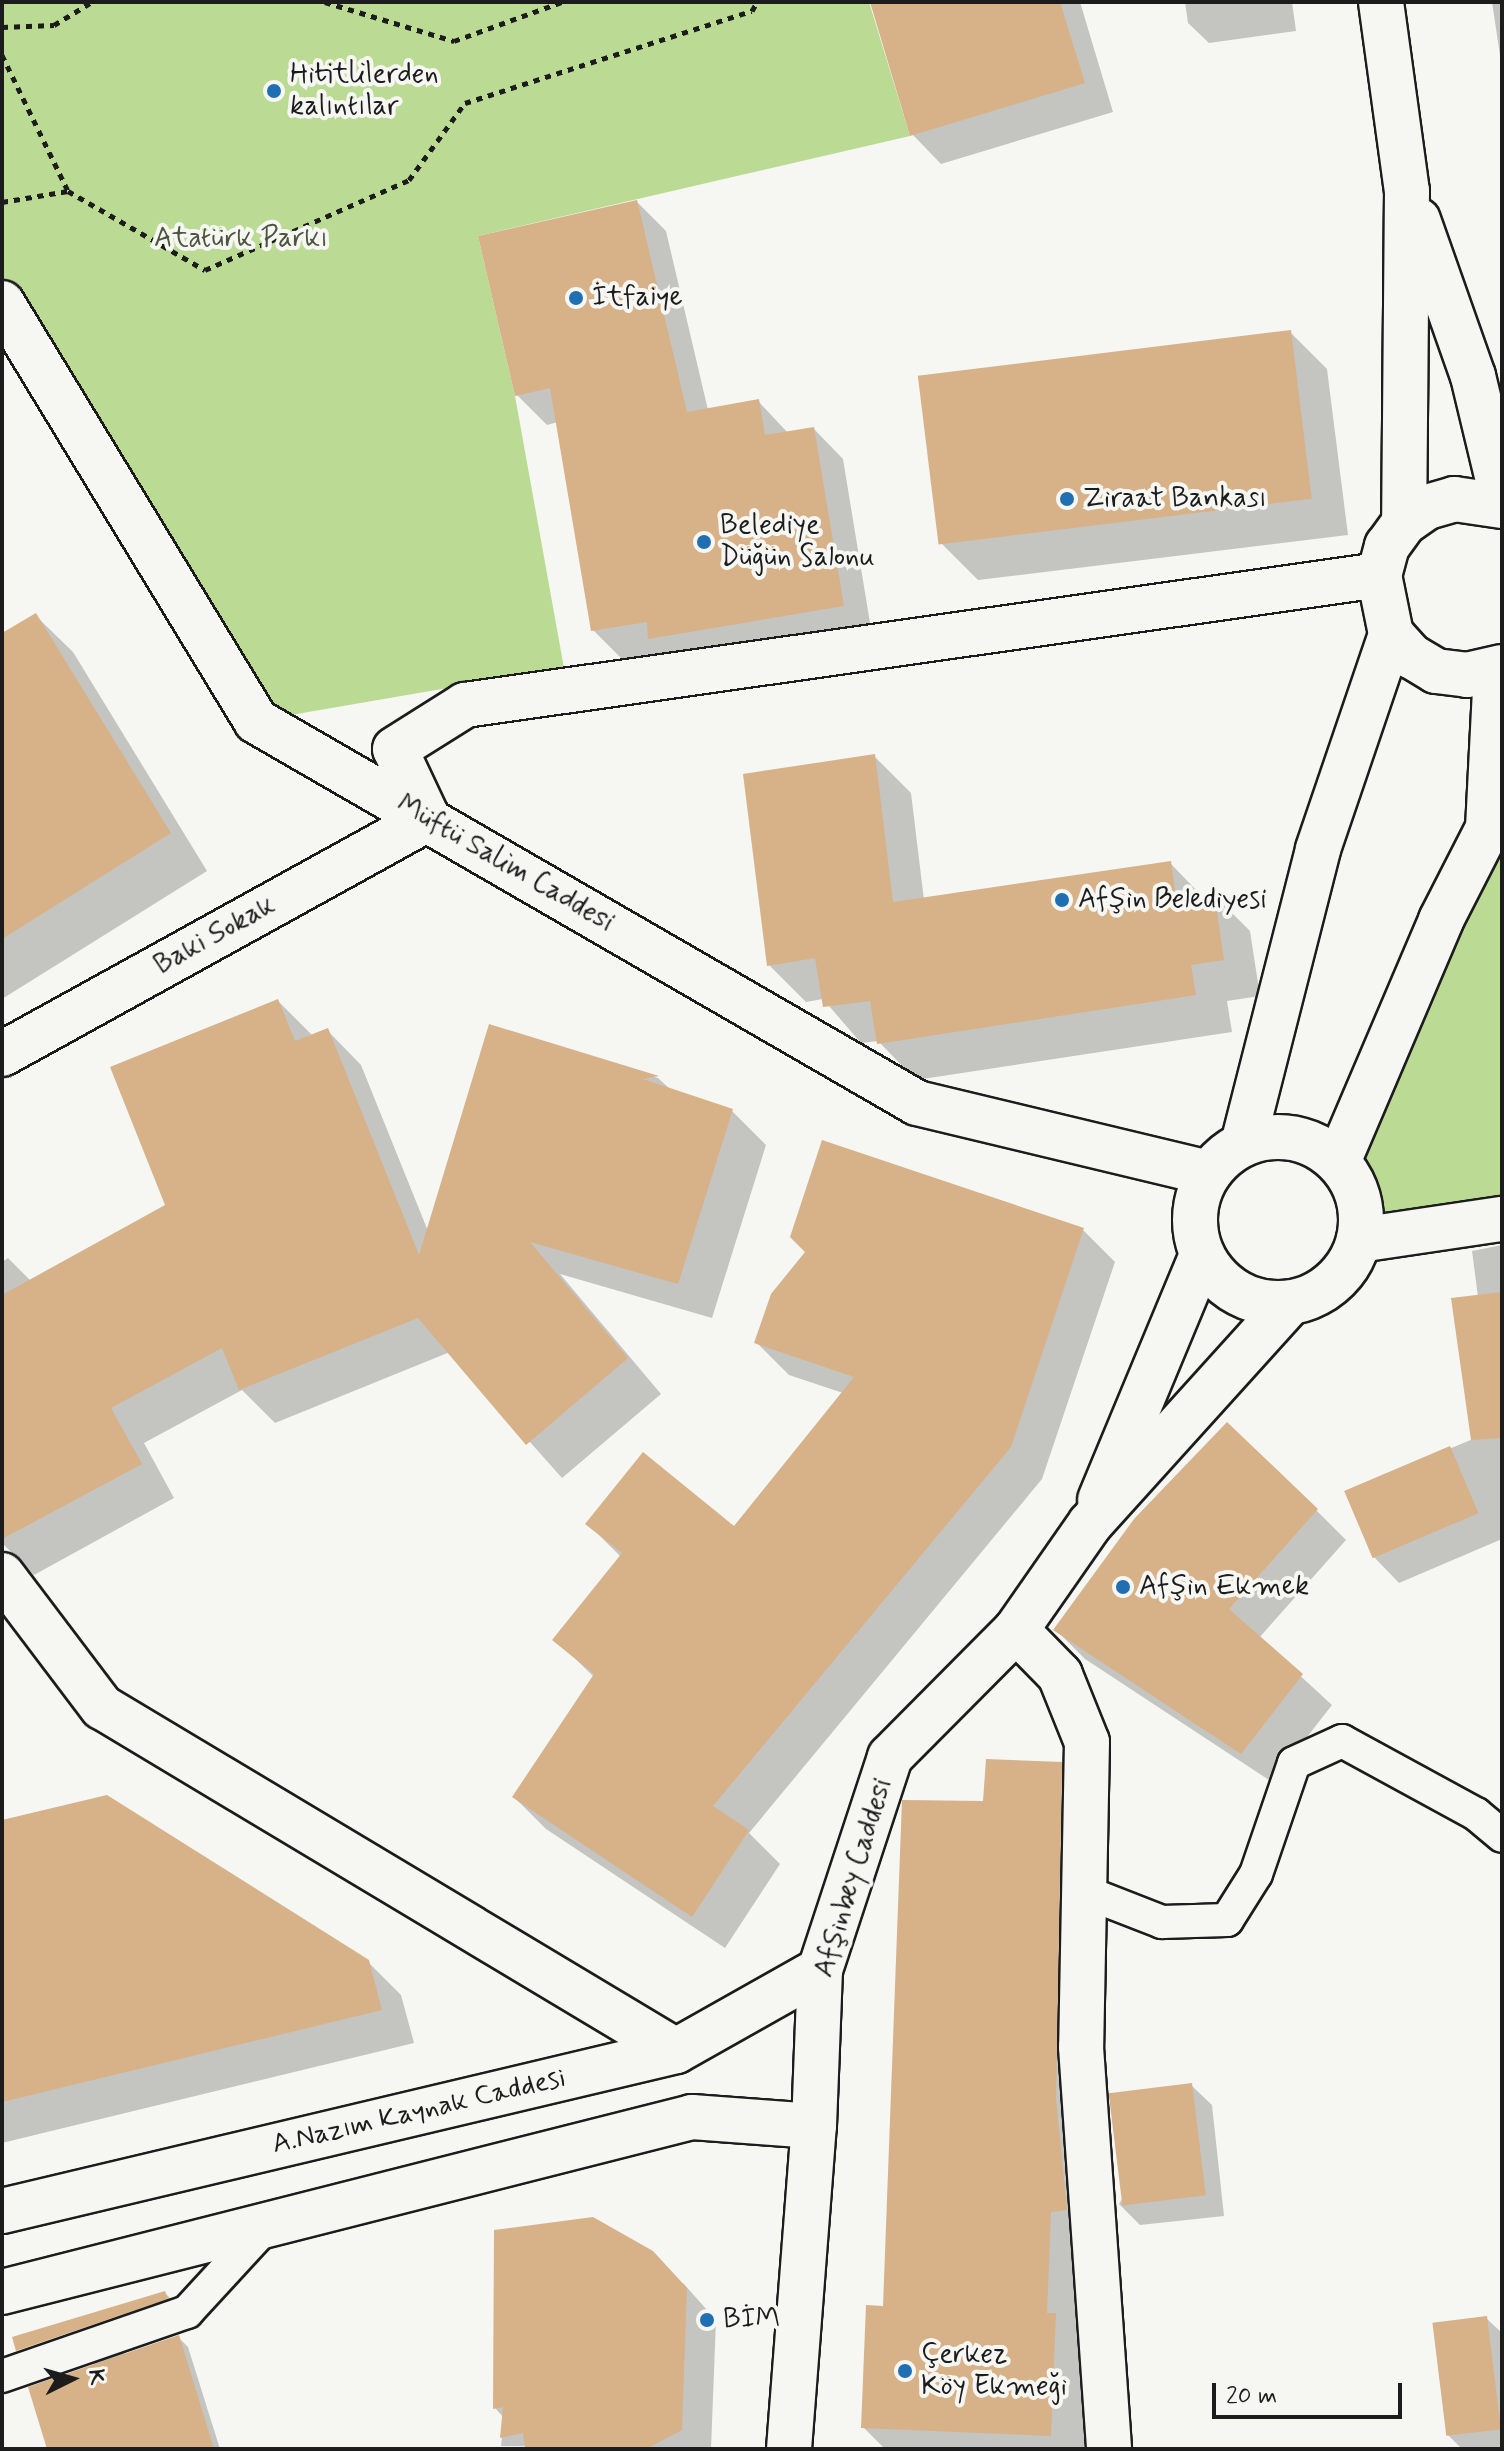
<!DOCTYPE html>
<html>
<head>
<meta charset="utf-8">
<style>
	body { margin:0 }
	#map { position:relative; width:1504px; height:2451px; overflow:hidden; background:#f6f6f2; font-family:Mynerve,sans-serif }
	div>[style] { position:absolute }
	.green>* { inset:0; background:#bbdb94 }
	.shadow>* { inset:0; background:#0003; transform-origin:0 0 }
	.building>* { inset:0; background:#d7b188; transform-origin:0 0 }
	.path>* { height:5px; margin-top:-2.5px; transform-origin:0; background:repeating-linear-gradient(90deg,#1c1c1c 0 6px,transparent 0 12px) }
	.roads { filter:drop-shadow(2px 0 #1c1c1c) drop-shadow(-2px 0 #1c1c1c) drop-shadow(0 2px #1c1c1c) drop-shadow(0 -2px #1c1c1c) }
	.lane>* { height:32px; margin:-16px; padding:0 16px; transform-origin:16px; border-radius:16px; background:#f6f6f2 }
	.street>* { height:44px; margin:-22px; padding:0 22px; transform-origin:22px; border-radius:22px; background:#f6f6f2 }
	.secondary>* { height:44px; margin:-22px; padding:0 22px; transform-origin:22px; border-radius:22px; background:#f6f6f2 }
	.secondary>.ring { margin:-22px; padding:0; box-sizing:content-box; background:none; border:44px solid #f6f6f2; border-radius:50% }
	.dots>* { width:22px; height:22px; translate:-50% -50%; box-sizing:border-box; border:4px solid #f6f6f2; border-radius:50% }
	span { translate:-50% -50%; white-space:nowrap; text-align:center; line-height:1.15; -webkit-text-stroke:8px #f6f6f2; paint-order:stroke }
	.poi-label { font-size:28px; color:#1c1c1c }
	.left { translate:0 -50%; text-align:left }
	.park-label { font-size:28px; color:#4c5540 }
	.street-label { font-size:28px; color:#1c1c1c }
	.frame { position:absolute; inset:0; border:4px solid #1c1c1c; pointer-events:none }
	.north { position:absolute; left:32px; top:2339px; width:80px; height:80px; -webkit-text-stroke:6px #f6f6f2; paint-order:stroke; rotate:85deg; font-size:22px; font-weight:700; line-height:32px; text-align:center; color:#1c1c1c }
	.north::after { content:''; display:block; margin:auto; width:28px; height:36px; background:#1c1c1c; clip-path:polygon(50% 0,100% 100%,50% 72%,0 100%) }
	.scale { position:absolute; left:1212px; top:2383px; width:190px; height:36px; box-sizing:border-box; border:4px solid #1c1c1c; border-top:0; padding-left:10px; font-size:24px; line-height:28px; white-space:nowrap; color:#1c1c1c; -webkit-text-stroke:6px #f6f6f2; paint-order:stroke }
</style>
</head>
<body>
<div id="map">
	<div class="green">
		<i style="clip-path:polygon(2px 2px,869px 2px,910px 136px,478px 236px,515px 396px,564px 668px,256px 721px,2px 303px)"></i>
		<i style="clip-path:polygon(1502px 816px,1502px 1219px,1359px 1240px,1361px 1212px,1354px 1186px,1338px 1162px)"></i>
	</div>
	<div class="shadow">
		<i style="clip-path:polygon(893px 2px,1080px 2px,1113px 112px,941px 164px,912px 134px)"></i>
		<i style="clip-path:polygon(1185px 2px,1292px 2px,1296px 31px,1209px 43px,1188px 23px)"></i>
		<i style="clip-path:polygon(1492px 2px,1502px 2px,1502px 69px)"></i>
		<i style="clip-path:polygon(637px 202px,666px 231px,708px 410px,758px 401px,788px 433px,814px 429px,843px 459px,872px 635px,680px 668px,665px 653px,623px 660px,593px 630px,558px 422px,547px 425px,517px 395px)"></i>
		<i style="clip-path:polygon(1290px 332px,1327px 369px,1348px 535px,978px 580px,941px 543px)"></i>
		<i style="clip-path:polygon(36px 616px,73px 652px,207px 871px,2px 999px,2px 635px)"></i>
		<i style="clip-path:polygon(874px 756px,911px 793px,924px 900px,1170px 863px,1202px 896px,1213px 894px,1250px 931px,1260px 996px,1227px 1001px,1232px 1032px,916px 1080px,878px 1041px,861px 1043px,823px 999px,806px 1002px,769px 965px)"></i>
		<i style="clip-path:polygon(278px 1001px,313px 1036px,327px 1030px,361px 1065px,428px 1231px,490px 1026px,658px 1078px,671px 1090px,732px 1111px,766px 1145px,712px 1318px,560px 1274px,661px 1394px,562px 1478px,450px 1352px,275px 1423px,242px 1390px,144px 1443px,174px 1498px,34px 1575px,2px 1543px,2px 1262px,8px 1258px,31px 1281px,168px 1206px)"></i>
		<i style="clip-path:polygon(1083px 1230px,1115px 1262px,1042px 1479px,749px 1833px,780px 1864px,725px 1948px,546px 1829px,514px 1797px,594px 1677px,555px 1639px,621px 1557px,588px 1524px,734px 1529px,843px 1393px,789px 1375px,757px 1343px)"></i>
		<i style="clip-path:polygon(1502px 1245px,1502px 1539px,1399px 1583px,1374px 1557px,1346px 1492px,1473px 1439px,1478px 1297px,1472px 1251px)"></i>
		<i style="clip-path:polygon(1316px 1510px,1346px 1540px,1259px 1638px,1332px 1705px,1272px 1782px,1085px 1659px,1056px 1630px)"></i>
		<i style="clip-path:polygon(1061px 1764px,1096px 1800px,1086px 2449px,885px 2449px,863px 2427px,985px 1803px)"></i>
		<i style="clip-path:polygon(2px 1823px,367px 1961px,401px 1995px,414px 2043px,2px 2143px)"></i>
		<i style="clip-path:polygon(1191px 2085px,1212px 2105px,1224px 2216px,1140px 2225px,1119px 2204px)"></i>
		<i style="clip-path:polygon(683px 2283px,716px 2320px,711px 2449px,501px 2446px,504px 2418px,495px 2408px)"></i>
		<i style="left:165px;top:2293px;width:14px;height:158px;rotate:45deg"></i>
		<i style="clip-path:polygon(1486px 2318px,1502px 2333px,1502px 2449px,1462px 2449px,1447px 2434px)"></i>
		<i style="clip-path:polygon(178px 2337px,188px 2347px,220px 2449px,49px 2449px)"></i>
	</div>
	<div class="building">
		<i style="clip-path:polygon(870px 2px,1060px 2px,1085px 83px,910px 136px)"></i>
		<i style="clip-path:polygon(637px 200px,687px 412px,759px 399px,765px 435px,814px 427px,844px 606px,648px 639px,647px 622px,591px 631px,550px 388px,515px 396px,478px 236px)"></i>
		<i style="left:1291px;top:330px;width:170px;height:376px;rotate:83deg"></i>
		<i style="clip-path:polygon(36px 613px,171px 833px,2px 939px,2px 633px)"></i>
		<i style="clip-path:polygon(875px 754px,893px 902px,1171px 861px,1176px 898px,1214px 892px,1224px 960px,1191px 965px,1196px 995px,877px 1044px,870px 1001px,823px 1007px,815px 958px,767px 966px,743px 774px)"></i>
		<i style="clip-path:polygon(278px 999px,295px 1041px,328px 1028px,419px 1255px,489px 1024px,659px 1076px,643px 1079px,733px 1109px,678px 1284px,530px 1242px,628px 1358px,526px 1445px,418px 1318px,239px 1390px,222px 1348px,111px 1408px,142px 1464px,2px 1539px,2px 1295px,165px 1205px,110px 1067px)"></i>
		<i style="clip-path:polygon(822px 1140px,1084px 1228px,1011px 1447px,713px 1806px,749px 1830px,692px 1917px,512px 1797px,594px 1674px,552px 1640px,622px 1553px,585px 1524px,643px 1452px,734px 1526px,854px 1377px,754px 1343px,771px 1294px,805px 1252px,790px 1237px)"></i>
		<i style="clip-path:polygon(1502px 1292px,1502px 1438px,1471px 1440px,1451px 1298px)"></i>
		<i style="clip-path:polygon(1227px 1422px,1318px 1509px,1229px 1609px,1303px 1674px,1241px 1754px,1053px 1630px,1134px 1519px)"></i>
		<i style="left:1450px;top:1446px;width:73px;height:115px;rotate:67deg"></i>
		<i style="clip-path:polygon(986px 1759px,1062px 1762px,1056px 2099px,1067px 2210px,1051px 2212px,1047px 2313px,1056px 2313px,1051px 2436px,861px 2428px,866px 2305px,883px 2306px,902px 1800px,983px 1801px)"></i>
		<i style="clip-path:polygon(107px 1795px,369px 1960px,382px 2010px,2px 2102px,2px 1820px)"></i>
		<i style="left:1192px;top:2083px;width:113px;height:84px;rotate:83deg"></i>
		<i style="clip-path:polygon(593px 2217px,653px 2251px,687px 2288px,682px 2430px,650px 2447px,525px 2447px,523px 2433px,500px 2438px,503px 2407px,493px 2409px,494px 2230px)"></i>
		<i style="clip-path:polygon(165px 2291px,168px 2299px,16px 2351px,12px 2337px)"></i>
		<i style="left:1487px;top:2316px;width:114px;height:55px;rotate:83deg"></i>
		<i style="clip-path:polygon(179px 2335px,214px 2449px,47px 2449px,28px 2387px)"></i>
	</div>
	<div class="path">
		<i style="left:325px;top:2px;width:135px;rotate:16.8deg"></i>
		<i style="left:454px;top:41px;width:115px;rotate:-19.9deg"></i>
		<i style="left:2px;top:27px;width:52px;rotate:-2.2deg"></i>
		<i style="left:54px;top:25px;width:44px;rotate:-31.2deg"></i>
		<i style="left:2px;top:55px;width:151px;rotate:64.1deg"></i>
		<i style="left:2px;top:202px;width:67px;rotate:-9.5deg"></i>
		<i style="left:68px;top:191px;width:158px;rotate:30deg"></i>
		<i style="left:205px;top:270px;width:223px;rotate:-23.8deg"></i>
		<i style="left:409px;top:180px;width:95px;rotate:-54deg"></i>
		<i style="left:465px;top:103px;width:301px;rotate:-17.8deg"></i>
		<i style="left:752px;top:11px;width:10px;rotate:-61deg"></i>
	</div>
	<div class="roads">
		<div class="lane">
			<i style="left:1085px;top:1892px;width:83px;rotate:21.3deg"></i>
			<i style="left:1162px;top:1922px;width:65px;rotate:-1.8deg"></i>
			<i style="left:1227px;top:1920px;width:54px;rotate:-57.8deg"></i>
			<i style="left:1256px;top:1874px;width:117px;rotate:-71.1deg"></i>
			<i style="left:1294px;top:1763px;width:53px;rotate:-24.6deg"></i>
			<i style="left:1342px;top:1741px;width:153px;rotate:28.6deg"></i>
			<i style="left:1476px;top:1814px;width:34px;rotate:40deg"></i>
			<i style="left:2px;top:2376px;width:196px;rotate:-19.1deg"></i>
			<i style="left:187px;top:2312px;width:117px;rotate:-47.4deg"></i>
		</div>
		<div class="street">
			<i style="left:2px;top:1054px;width:487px;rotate:-28.9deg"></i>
			<i style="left:428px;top:819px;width:77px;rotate:-115.2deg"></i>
			<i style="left:395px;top:749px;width:83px;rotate:-32.2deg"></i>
			<i style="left:465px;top:705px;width:923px;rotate:-8.09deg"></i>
			<i style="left:2px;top:1575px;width:166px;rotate:52.9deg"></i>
			<i style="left:102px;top:1707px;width:669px;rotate:30.93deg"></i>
			<i style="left:1016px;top:1630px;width:63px;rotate:45.6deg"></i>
			<i style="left:1060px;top:1675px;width:72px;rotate:68.1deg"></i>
			<i style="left:1087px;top:1742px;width:305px;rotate:91.1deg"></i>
			<i style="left:1081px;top:2047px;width:403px;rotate:86deg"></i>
		</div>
		<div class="secondary">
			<i style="left:1381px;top:2px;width:191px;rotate:82.2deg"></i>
			<i style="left:1407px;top:191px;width:332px;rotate:90.5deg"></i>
			<i style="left:1418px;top:220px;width:165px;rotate:70.6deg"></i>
			<i style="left:1473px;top:376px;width:124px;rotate:76.5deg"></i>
			<i style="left:2px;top:303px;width:489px;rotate:58.7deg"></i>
			<i style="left:256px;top:721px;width:763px;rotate:30.02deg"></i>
			<i style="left:917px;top:1103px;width:300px;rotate:13.5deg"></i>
			<i style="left:1502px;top:506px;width:48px;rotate:-171.5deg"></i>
			<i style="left:1455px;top:499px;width:29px;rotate:164deg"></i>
			<i style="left:1427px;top:507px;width:28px;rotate:145deg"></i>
			<i style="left:1404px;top:523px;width:29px;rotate:126deg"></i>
			<i style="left:1387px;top:546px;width:30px;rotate:105deg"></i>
			<i style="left:1379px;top:575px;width:60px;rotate:78.5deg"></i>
			<i style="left:1391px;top:634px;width:30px;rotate:48deg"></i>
			<i style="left:1411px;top:656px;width:29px;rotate:31deg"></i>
			<i style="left:1436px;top:671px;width:31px;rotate:7deg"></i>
			<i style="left:1467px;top:675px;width:36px;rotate:-13deg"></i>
			<i class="ring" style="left:1195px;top:1137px;width:122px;height:122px"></i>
			<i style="left:1243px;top:1144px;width:304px;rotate:-75.7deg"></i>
			<i style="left:1318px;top:849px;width:227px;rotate:-71.2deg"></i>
			<i style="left:1338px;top:1162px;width:263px;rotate:-66.9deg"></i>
			<i style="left:1441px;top:920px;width:103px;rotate:-62.9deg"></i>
			<i style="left:1488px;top:828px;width:158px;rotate:-87.1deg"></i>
			<i style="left:1359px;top:1240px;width:145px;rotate:-8.4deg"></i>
			<i style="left:1100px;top:1500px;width:265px;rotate:-67.4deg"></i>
			<i style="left:2px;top:2211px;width:693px;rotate:-13.35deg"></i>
			<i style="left:676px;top:2051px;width:165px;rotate:-29.4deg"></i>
			<i style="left:2px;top:2292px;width:712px;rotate:-14.23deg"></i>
			<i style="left:692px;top:2117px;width:122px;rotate:4.2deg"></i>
			<i style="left:789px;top:2449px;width:324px;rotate:-85.6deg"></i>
			<i style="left:814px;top:2126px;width:156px;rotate:-87.8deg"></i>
			<i style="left:820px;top:1970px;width:224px;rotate:-71.8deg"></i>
			<i style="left:890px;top:1757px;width:179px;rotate:-45.2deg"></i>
			<i style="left:1016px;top:1630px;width:129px;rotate:-55.1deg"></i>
			<i style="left:1090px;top:1524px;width:298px;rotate:-47.9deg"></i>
		</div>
	</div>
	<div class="dots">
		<i style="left:274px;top:91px;background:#1f6fb2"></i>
		<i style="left:576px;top:298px;background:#1f6fb2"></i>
		<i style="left:1067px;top:499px;background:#1f6fb2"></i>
		<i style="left:704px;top:542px;background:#1f6fb2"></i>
		<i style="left:1062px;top:900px;background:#1f6fb2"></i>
		<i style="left:1123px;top:1587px;background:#1f6fb2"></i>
		<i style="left:707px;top:2320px;background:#1f6fb2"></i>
		<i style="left:905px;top:2371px;background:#1f6fb2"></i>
	</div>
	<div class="poi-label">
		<span class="left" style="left:290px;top:91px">Hititlilerden<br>kalıntılar</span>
		<span class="left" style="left:592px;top:298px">İtfaiye</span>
		<span class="left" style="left:1083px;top:499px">Ziraat Bankası</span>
		<span class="left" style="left:720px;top:542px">Belediye<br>Düğün Salonu</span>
		<span class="left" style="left:1078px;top:900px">Afşin Belediyesi</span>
		<span class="left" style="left:1139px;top:1587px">Afşin Ekmek</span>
		<span class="left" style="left:723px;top:2320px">BİM</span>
		<span class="left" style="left:921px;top:2371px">Çerkez<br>Köy Ekmeği</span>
	</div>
	<div class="park-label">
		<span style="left:241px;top:239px">Atatürk Parkı</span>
	</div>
	<div class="street-label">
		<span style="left:505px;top:864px;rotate:30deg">Müftü Salim Caddesi</span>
		<span style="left:215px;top:936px;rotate:-29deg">Baki Sokak</span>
		<span style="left:854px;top:1878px;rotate:-73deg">Afşinbey Caddesi</span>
		<span style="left:419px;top:2112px;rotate:-13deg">A.Nazım Kaynak Caddesi</span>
	</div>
	<div class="frame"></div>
	<div class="north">K</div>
	<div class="scale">20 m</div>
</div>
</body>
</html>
